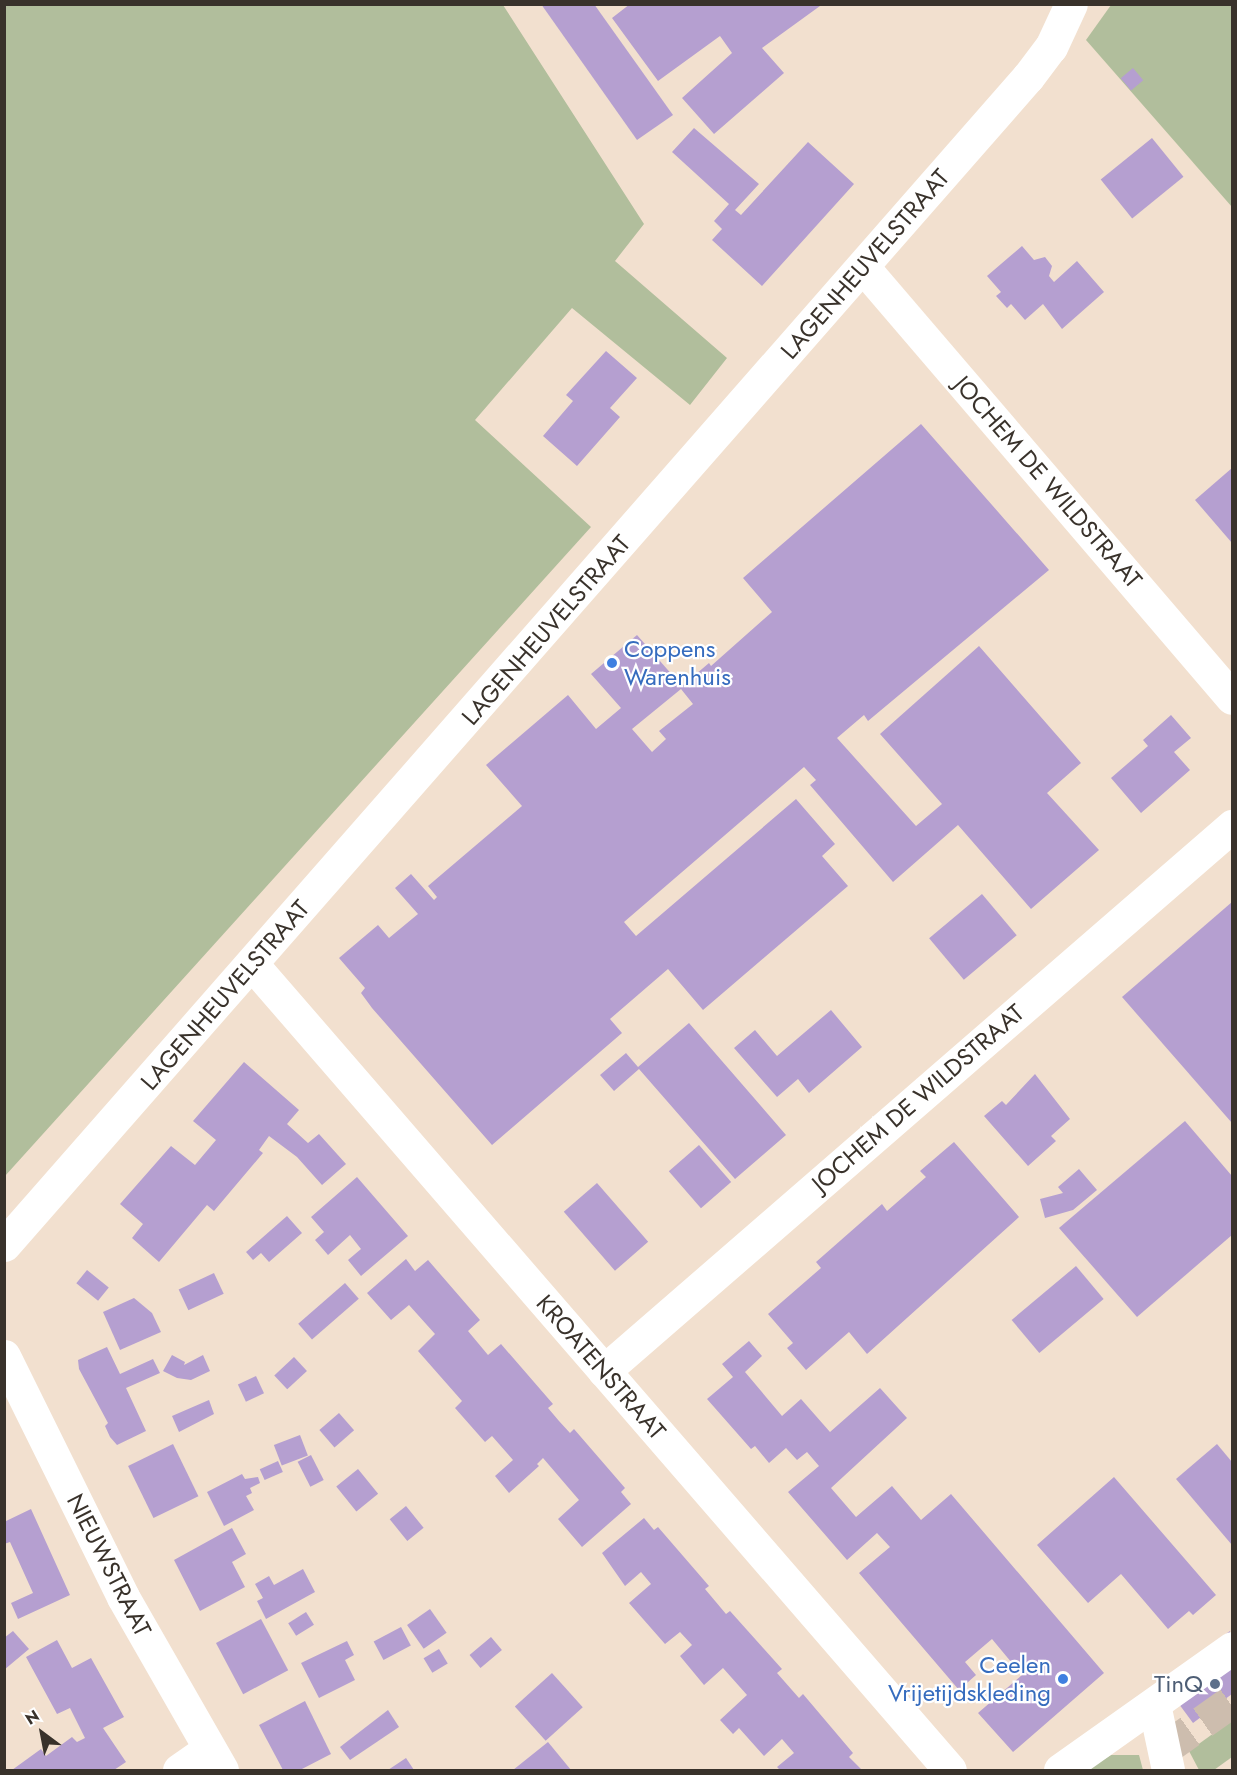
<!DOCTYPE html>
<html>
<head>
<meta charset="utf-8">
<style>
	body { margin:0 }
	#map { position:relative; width:1237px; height:1775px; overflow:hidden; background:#f2e0cf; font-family:Jost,sans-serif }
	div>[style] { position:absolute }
	.green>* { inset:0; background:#b1be9c }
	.building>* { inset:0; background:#b59fd0; transform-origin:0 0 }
	.minor-tunnel>* { height:33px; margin-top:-16.5px; transform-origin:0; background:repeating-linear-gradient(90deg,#cdbdae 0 33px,transparent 0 49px) }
	.minor>* { height:33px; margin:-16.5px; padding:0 16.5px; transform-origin:16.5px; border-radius:16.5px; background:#fff }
	.dots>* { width:16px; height:16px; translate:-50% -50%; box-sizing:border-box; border:3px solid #fff; border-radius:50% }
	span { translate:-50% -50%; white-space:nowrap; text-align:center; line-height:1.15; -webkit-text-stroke:4.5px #fff; paint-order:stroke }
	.street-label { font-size:24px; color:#39322b }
	.shop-label { font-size:24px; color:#366cbe }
	.left { translate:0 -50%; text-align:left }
	.right { translate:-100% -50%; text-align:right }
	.service-label { font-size:24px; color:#4e5e75 }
	.frame { position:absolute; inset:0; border:6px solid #39322b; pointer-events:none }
	.north { position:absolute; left:12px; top:1703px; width:60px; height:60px; -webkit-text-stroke:4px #fff; paint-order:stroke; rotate:328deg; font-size:16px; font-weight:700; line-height:24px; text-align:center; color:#39322b }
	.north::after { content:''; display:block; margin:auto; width:21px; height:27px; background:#39322b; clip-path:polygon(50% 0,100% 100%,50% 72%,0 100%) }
</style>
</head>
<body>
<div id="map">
	<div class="green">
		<i style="clip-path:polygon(5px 4px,503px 5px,644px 224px,615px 261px,727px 358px,690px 405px,572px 308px,475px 420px,591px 527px,5px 1176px)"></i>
		<i style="clip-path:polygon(1111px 5px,1232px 5px,1232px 207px,1086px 40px)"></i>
		<i style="clip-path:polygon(1232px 1720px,1232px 1757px,1214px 1770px,1199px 1770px,1189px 1751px)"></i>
		<i style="clip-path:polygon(1111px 1755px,1139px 1755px,1143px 1770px,1086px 1770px)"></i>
	</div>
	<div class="building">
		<i style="clip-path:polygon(541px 4px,594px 4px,673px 115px,637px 140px)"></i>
		<i style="clip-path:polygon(630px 4px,819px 4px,820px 6px,762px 48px,784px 73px,714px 134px,682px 98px,732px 53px,720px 36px,658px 81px,612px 18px)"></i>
		<i style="left:1133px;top:68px;width:16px;height:16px;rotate:50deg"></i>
		<i style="clip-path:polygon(694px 128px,759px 184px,735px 210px,741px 215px,808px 142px,854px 184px,762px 286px,712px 240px,722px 229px,714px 221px,729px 204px,672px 152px)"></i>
		<i style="left:1152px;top:138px;width:50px;height:66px;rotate:51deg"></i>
		<i style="clip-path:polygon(1022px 246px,1034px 260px,1045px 257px,1052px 266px,1049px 276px,1054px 282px,1077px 261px,1104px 292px,1062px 329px,1043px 304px,1025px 320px,1011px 304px,1007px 308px,996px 296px,1001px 292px,987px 276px)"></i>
		<i style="clip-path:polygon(606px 351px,637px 378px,610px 408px,620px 417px,577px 466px,543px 436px,573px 401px,566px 395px)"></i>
		<i style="clip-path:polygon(evenodd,921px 424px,1049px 570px,868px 721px,864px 715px,837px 738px,916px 826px,942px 804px,880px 734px,979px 646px,1081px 763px,1047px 793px,1099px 850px,1031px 909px,958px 825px,893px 882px,810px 785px,816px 780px,804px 767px,624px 922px,636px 936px,796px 799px,835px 844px,822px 856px,848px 886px,703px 1010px,668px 969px,610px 1019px,622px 1033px,492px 1145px,372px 1008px,361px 993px,365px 988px,339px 958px,378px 925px,389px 938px,418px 914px,395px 888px,411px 874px,434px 900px,437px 897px,428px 886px,522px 806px,486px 765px,568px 695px,596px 729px,621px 708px,591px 674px,637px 635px,682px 686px,709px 663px,711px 666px,772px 612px,743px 578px,921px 424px,681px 689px,693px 704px,659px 731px,666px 739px,652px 752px,632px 729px,681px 689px)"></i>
		<i style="clip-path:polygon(1232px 468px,1232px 543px,1195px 500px)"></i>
		<i style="clip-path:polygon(1171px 715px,1191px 738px,1174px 752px,1190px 770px,1141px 813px,1111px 778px,1148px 746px,1143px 740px)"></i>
		<i style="left:982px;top:894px;width:54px;height:69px;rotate:50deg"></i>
		<i style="clip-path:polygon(1232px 902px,1232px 1123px,1122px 997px)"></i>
		<i style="clip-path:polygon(831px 1010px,862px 1047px,809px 1093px,798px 1079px,777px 1097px,734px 1048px,755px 1030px,777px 1056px)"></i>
		<i style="clip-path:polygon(689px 1023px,786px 1135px,735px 1179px,639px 1069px,614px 1091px,600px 1075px,626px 1053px,638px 1067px)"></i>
		<i style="clip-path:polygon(244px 1062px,299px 1110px,287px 1124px,308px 1143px,319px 1134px,346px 1164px,322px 1185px,297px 1157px,269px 1136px,259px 1150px,263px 1153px,214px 1211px,207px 1205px,159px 1262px,132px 1238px,143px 1224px,120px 1204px,171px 1146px,195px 1165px,216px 1140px,193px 1121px)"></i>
		<i style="clip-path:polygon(1035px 1074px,1070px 1119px,1051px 1136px,1056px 1141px,1028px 1166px,984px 1116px,1002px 1101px,1006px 1105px)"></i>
		<i style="clip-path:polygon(1185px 1121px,1232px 1176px,1232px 1235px,1137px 1317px,1059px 1228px)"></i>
		<i style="clip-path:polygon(954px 1142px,1019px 1217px,867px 1354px,849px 1332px,806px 1370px,787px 1348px,793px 1343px,768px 1314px,821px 1268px,816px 1262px,882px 1204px,887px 1211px,926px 1177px,920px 1171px)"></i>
		<i style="left:699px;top:1145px;width:49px;height:40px;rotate:49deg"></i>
		<i style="clip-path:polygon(1079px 1169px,1097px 1190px,1073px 1210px,1045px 1218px,1040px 1199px,1063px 1193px,1058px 1187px)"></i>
		<i style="clip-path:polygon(357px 1177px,408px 1236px,361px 1276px,348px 1260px,361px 1249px,350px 1235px,328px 1255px,315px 1240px,324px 1232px,311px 1217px)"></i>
		<i style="left:597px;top:1183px;width:78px;height:44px;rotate:49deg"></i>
		<i style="clip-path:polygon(287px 1216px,302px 1233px,269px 1262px,261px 1253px,253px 1260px,246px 1252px)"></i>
		<i style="clip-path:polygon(406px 1259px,415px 1271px,428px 1260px,480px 1320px,468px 1331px,488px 1355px,501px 1344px,553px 1404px,548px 1408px,559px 1421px,570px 1433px,574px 1429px,625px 1488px,621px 1492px,631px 1504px,582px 1547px,558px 1519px,579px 1500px,543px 1458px,537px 1464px,539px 1466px,509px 1493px,495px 1476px,513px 1460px,492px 1436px,485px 1442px,455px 1408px,462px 1401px,418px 1351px,435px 1334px,409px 1305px,391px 1320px,367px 1293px)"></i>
		<i style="left:1076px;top:1266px;width:43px;height:84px;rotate:50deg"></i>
		<i style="left:87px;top:1270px;width:28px;height:17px;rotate:39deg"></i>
		<i style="left:214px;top:1273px;width:23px;height:39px;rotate:65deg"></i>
		<i style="left:345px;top:1283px;width:21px;height:62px;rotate:49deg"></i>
		<i style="clip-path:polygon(134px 1298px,152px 1313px,161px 1332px,120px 1350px,103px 1312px)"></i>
		<i style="clip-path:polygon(749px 1341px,762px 1356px,745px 1372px,782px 1416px,801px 1399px,830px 1432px,880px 1388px,907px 1418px,831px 1488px,856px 1517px,892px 1486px,921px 1520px,951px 1494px,1104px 1673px,1013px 1752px,978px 1713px,1022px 1675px,992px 1639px,965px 1662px,976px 1675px,959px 1690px,859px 1573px,890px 1547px,877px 1533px,847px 1560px,788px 1492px,819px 1466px,807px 1452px,797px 1460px,786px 1448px,769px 1463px,755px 1446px,751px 1449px,707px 1399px,733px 1377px,722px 1364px)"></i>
		<i style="clip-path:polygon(107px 1347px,120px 1374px,153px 1359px,160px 1373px,126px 1388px,146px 1431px,117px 1445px,110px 1437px,105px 1426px,108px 1423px,79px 1369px,78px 1360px)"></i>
		<i style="clip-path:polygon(172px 1355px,185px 1362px,184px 1365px,203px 1355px,210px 1371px,191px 1380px,177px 1378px,163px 1371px)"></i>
		<i style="left:294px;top:1357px;width:19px;height:27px;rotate:47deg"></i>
		<i style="left:256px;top:1376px;width:19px;height:20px;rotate:65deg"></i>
		<i style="clip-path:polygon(209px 1400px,214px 1414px,179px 1432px,172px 1416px)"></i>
		<i style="left:339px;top:1413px;width:23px;height:26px;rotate:49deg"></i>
		<i style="left:300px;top:1435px;width:22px;height:28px;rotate:69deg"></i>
		<i style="left:173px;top:1444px;width:58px;height:50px;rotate:64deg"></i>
		<i style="clip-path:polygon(1217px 1444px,1232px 1462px,1232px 1545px,1176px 1479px)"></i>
		<i style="left:311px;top:1455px;width:28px;height:15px;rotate:63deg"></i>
		<i style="left:278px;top:1461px;width:12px;height:20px;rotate:66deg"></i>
		<i style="left:358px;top:1469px;width:32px;height:28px;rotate:51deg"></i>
		<i style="clip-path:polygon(242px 1474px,245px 1479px,258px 1477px,260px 1483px,250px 1488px,252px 1493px,246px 1496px,254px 1510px,224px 1526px,207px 1492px)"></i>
		<i style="clip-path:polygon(1114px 1477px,1216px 1595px,1193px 1615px,1189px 1611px,1168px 1629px,1121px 1574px,1088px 1603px,1037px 1545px)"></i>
		<i style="left:406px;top:1506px;width:28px;height:21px;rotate:51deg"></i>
		<i style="clip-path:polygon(31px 1509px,70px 1595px,18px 1619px,11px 1603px,33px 1593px,10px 1542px,4px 1544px,4px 1522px)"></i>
		<i style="clip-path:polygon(644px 1518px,654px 1530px,658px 1527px,709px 1586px,705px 1589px,726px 1614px,730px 1611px,782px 1669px,777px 1673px,799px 1698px,803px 1694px,853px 1753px,849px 1757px,862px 1770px,780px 1770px,777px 1767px,794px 1753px,782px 1739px,764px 1756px,739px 1728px,733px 1734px,720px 1720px,747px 1695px,723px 1668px,704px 1685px,680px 1656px,692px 1645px,680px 1632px,665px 1644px,629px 1603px,651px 1584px,641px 1572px,625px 1586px,602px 1553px)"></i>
		<i style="clip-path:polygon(232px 1528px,246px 1554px,232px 1562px,245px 1587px,200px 1611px,174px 1560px)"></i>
		<i style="clip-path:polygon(303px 1569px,315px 1592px,266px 1619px,257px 1601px,263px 1598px,255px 1584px,269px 1576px,274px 1585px)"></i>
		<i style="left:430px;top:1609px;width:29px;height:28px;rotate:55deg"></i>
		<i style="left:306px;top:1612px;width:15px;height:21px;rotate:58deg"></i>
		<i style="left:261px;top:1619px;width:58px;height:51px;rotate:62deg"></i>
		<i style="left:401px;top:1627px;width:21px;height:31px;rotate:62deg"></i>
		<i style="clip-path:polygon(13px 1631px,29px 1649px,4px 1670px,4px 1638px)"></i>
		<i style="clip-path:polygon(1230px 1631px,1232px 1694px,1193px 1723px,1162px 1681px)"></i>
		<i style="left:491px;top:1637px;width:17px;height:28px;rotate:50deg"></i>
		<i style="clip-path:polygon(57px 1640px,72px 1668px,91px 1658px,124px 1717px,103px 1728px,126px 1762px,114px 1770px,12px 1770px,41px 1749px,46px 1756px,72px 1737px,77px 1742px,85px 1738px,70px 1708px,57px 1714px,26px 1657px)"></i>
		<i style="clip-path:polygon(347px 1641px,354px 1655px,345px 1660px,355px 1680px,319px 1698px,301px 1663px)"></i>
		<i style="left:439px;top:1649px;width:17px;height:18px;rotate:59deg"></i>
		<i style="left:552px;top:1673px;width:46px;height:50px;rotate:48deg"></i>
		<i style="clip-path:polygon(305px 1701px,331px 1754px,300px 1770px,283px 1770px,259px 1725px)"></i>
		<i style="clip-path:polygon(388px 1710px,399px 1727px,350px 1760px,340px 1747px)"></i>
		<i style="clip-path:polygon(548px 1742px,571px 1770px,513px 1770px)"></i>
		<i style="clip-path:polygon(406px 1758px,414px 1770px,388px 1770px)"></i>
	</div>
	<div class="minor-tunnel">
		<i style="left:1163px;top:1750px;width:85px;rotate:-35.4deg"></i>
	</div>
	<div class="minor">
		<i style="left:863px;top:267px;width:567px;rotate:49.43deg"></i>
		<i style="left:252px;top:964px;width:1066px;rotate:49.11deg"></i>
		<i style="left:4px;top:1245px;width:1553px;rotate:-48.76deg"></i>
		<i style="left:1028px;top:77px;width:38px;rotate:-53deg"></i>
		<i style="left:1051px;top:47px;width:47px;rotate:-65.1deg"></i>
		<i style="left:4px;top:1356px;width:269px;rotate:63.7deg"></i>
		<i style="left:123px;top:1597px;width:199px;rotate:60.2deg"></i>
		<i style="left:604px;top:1371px;width:832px;rotate:-40.95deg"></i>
		<i style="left:1154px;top:1704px;width:67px;rotate:78deg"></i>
		<i style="left:179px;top:1770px;width:35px;rotate:-35deg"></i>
		<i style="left:1060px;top:1770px;width:211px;rotate:-35.3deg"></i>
	</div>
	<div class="dots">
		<i style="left:612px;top:663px;background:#3f7fe0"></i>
		<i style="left:1063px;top:1679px;background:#3f7fe0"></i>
		<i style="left:1215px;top:1684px;background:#5c6f8a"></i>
	</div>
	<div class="street-label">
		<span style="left:865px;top:264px;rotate:-49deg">LAGENHEUVELSTRAAT</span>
		<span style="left:1048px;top:482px;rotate:49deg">JOCHEM DE WILDSTRAAT</span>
		<span style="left:546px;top:630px;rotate:-49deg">LAGENHEUVELSTRAAT</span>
		<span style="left:225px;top:995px;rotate:-49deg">LAGENHEUVELSTRAAT</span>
		<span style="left:918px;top:1098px;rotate:-41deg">JOCHEM DE WILDSTRAAT</span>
		<span style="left:601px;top:1367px;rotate:49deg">KROATENSTRAAT</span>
		<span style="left:109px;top:1565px;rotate:63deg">NIEUWSTRAAT</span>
	</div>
	<div class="shop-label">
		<span class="left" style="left:624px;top:663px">Coppens<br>Warenhuis</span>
		<span class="right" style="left:1051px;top:1679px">Ceelen<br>Vrijetijdskleding</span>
	</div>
	<div class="service-label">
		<span class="right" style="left:1203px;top:1684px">TinQ</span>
	</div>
	<div class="frame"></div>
	<div class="north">N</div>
</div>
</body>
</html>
